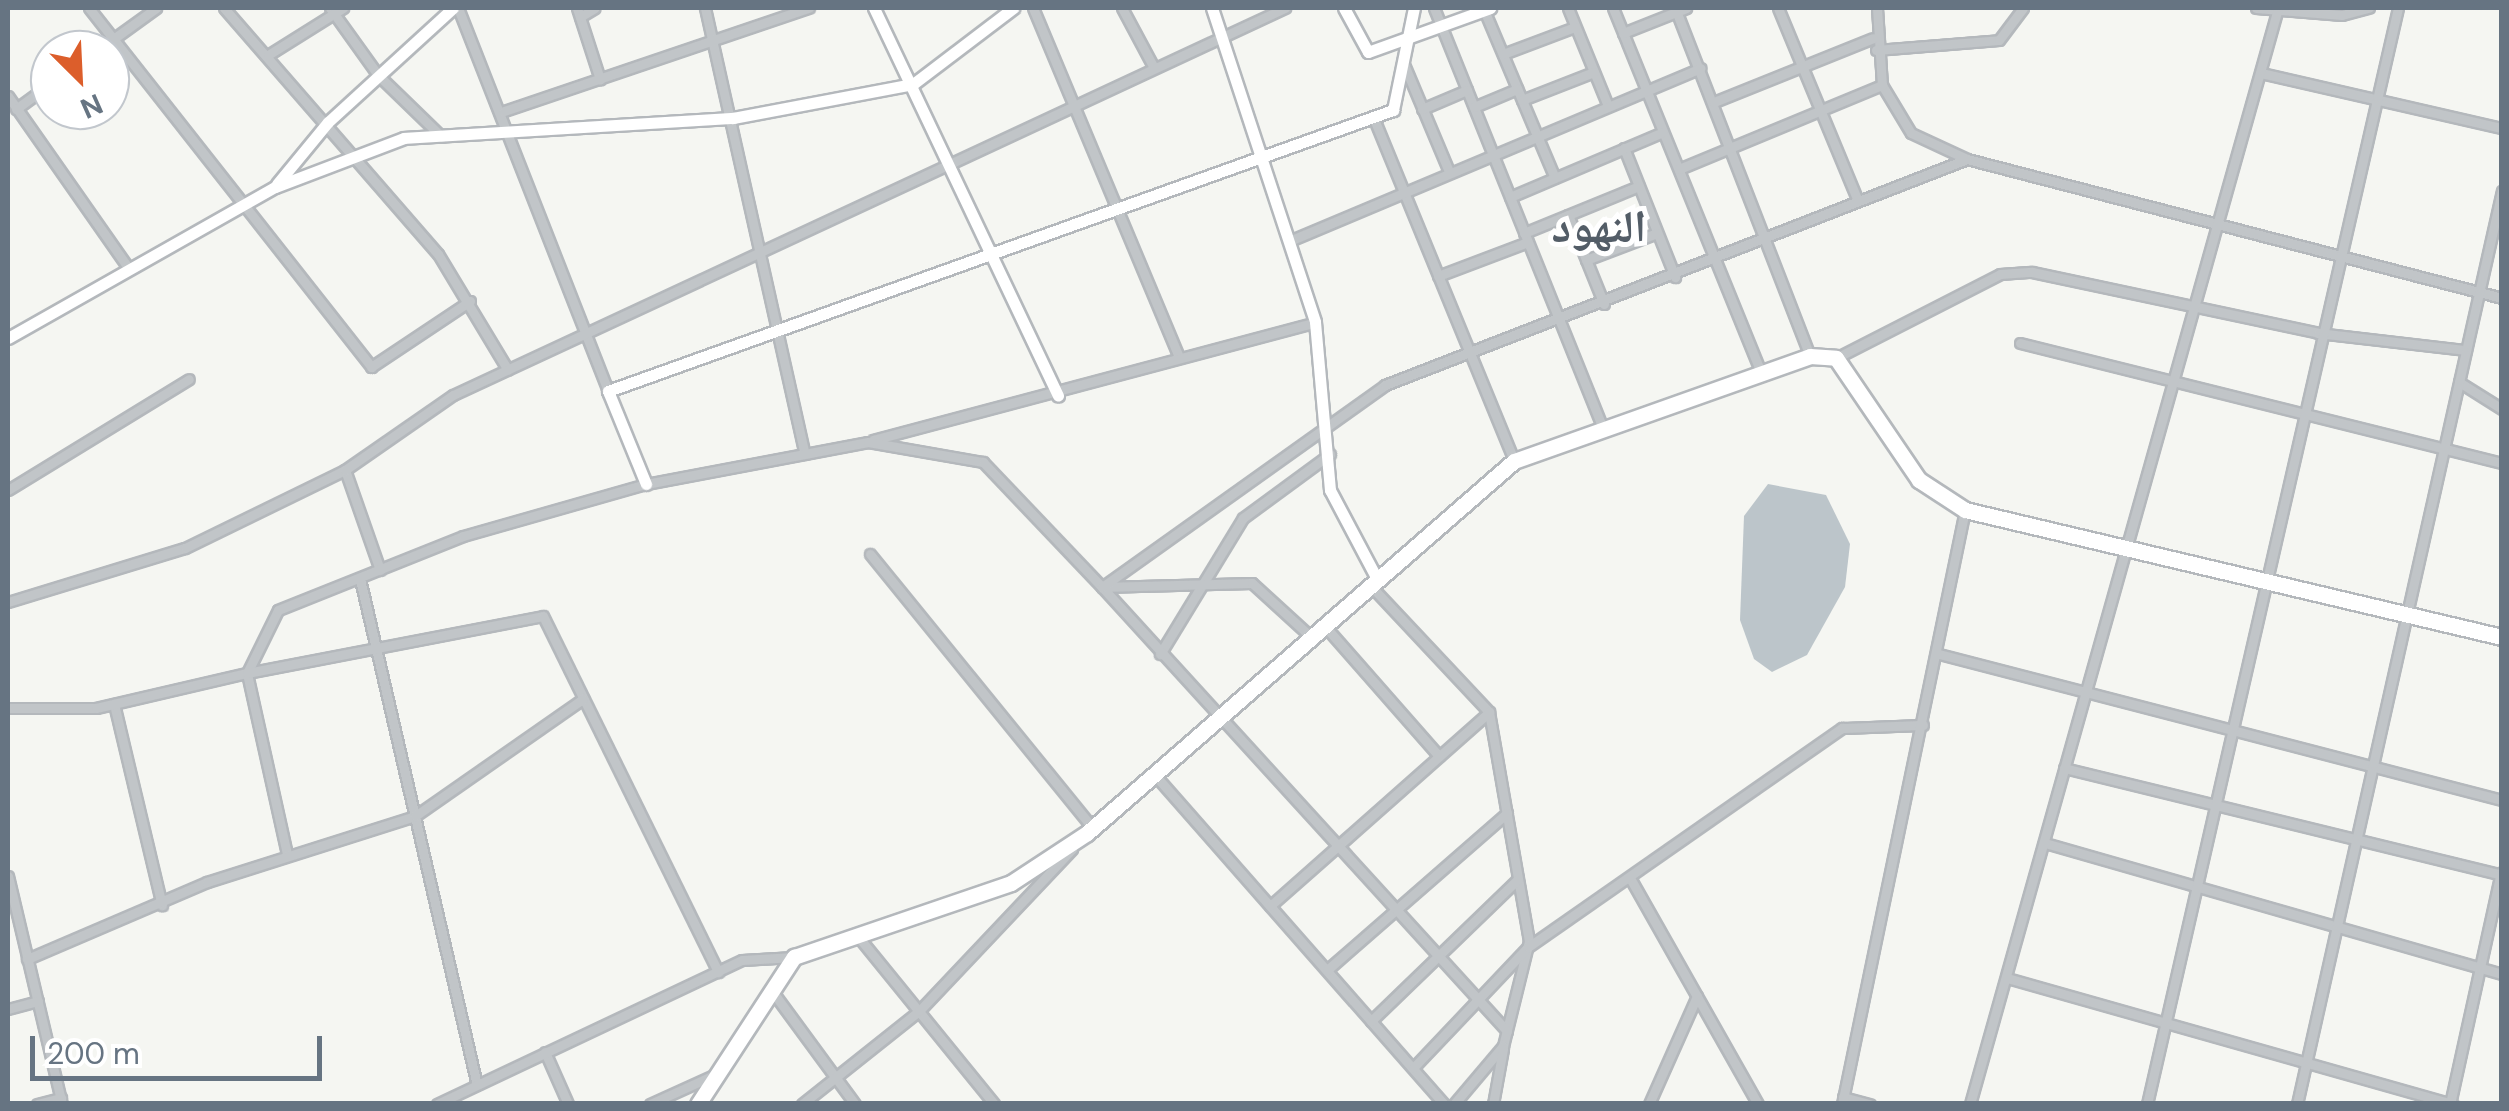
<!DOCTYPE html>
<html>
<head>
<meta charset="utf-8">
<style>
	body { margin:0 }
	#map { position:relative; width:2509px; height:1111px; overflow:hidden; background:#f5f6f2; font-family:"DM Sans","Noto Naskh Arabic",sans-serif }
	div>[style] { position:absolute }
	.water>* { inset:0; background:#bcc5ca }
	.roads { filter:drop-shadow(2px 0 #b4b8bc) drop-shadow(-2px 0 #b4b8bc) drop-shadow(0 2px #b4b8bc) drop-shadow(0 -2px #b4b8bc) }
	.street>* { height:9px; margin:-4.5px; padding:0 4.5px; transform-origin:4.5px; border-radius:4.5px; background:#c1c5c8 }
	.secondary>* { height:11px; margin:-5.5px; padding:0 5.5px; transform-origin:5.5px; border-radius:5.5px; background:#fff }
	.highway>* { height:15px; margin:-7.5px; padding:0 7.5px; transform-origin:7.5px; border-radius:7.5px; background:#fff }
	span { translate:-50% -50%; white-space:nowrap; text-align:center; line-height:1.15; -webkit-text-stroke:10px #fff; paint-order:stroke }
	.town-label { font-size:45px; color:#535d67; font-weight:700 }
	.frame { position:absolute; inset:0; border:10px solid #667482; pointer-events:none }
	.north { position:absolute; left:30px; top:30px; width:100px; height:100px; box-sizing:border-box; background:#fff; border:2px solid #c2c7cd; border-radius:50%; rotate:156deg; font-size:28px; font-weight:700; line-height:40px; text-align:center; color:#667482 }
	.north::after { content:''; display:block; margin:auto; width:35px; height:45px; background:#dc5e2b; clip-path:polygon(50% 0,100% 100%,50% 72%,0 100%) }
	.scale { position:absolute; left:30px; top:1036px; width:292px; height:45px; box-sizing:border-box; border:5px solid #667482; border-top:0; padding-left:12px; font-size:30px; line-height:35px; white-space:nowrap; color:#667482; -webkit-text-stroke:8px #fff; paint-order:stroke }
</style>
</head>
<body>
<div id="map">
	<div class="water">
		<i style="clip-path:polygon(1768px 484px,1826px 495px,1850px 544px,1845px 587px,1807px 655px,1772px 672px,1754px 659px,1740px 620px,1744px 516px)"></i>
	</div>
	<div class="roads">
		<div class="street">
			<i style="left:89px;top:8px;width:457px;rotate:51.8deg"></i>
			<i style="left:371px;top:367px;width:119px;rotate:-33.7deg"></i>
			<i style="left:224px;top:8px;width:326px;rotate:49deg"></i>
			<i style="left:438px;top:254px;width:135px;rotate:58.9deg"></i>
			<i style="left:330px;top:8px;width:82px;rotate:54.4deg"></i>
			<i style="left:378px;top:75px;width:89px;rotate:44.1deg"></i>
			<i style="left:458px;top:8px;width:411px;rotate:68.6deg"></i>
			<i style="left:577px;top:8px;width:75px;rotate:72.1deg"></i>
			<i style="left:705px;top:8px;width:457px;rotate:77.4deg"></i>
			<i style="left:1033px;top:8px;width:378px;rotate:67.3deg"></i>
			<i style="left:1122px;top:8px;width:68px;rotate:61.9deg"></i>
			<i style="left:1434px;top:8px;width:453px;rotate:68.1deg"></i>
			<i style="left:1568px;top:8px;width:106px;rotate:67.8deg"></i>
			<i style="left:1613px;top:8px;width:391px;rotate:67.9deg"></i>
			<i style="left:1675px;top:8px;width:373px;rotate:68.8deg"></i>
			<i style="left:1778px;top:8px;width:209px;rotate:67.5deg"></i>
			<i style="left:1877px;top:8px;width:77px;rotate:86.3deg"></i>
			<i style="left:1882px;top:85px;width:56px;rotate:58.9deg"></i>
			<i style="left:1911px;top:133px;width:62px;rotate:24.9deg"></i>
			<i style="left:1967px;top:159px;width:553px;rotate:14.56deg"></i>
			<i style="left:2256px;top:8px;width:86px;rotate:4.7deg"></i>
			<i style="left:2342px;top:15px;width:28px;rotate:-15deg"></i>
			<i style="left:1484px;top:10px;width:182px;rotate:67.1deg"></i>
			<i style="left:580px;top:17px;width:17px;rotate:-31deg"></i>
			<i style="left:1623px;top:33px;width:68px;rotate:-21.6deg"></i>
			<i style="left:98px;top:50px;width:72px;rotate:-35.9deg"></i>
			<i style="left:1876px;top:50px;width:123px;rotate:-4.6deg"></i>
			<i style="left:1999px;top:40px;width:40px;rotate:-53deg"></i>
			<i style="left:1503px;top:54px;width:77px;rotate:-20.6deg"></i>
			<i style="left:268px;top:55px;width:89px;rotate:-32.1deg"></i>
			<i style="left:1403px;top:62px;width:116px;rotate:67.2deg"></i>
			<i style="left:2261px;top:73px;width:247px;rotate:12.9deg"></i>
			<i style="left:8px;top:96px;width:211px;rotate:55deg"></i>
			<i style="left:1522px;top:100px;width:77px;rotate:-21.3deg"></i>
			<i style="left:1714px;top:102px;width:171px;rotate:-21.9deg"></i>
			<i style="left:1474px;top:107px;width:47px;rotate:-22.7deg"></i>
			<i style="left:16px;top:109px;width:42px;rotate:-36.3deg"></i>
			<i style="left:1422px;top:109px;width:49px;rotate:-22.9deg"></i>
			<i style="left:504px;top:111px;width:322px;rotate:-18.7deg"></i>
			<i style="left:1374px;top:119px;width:370px;rotate:67.7deg"></i>
			<i style="left:1624px;top:148px;width:139px;rotate:68.4deg"></i>
			<i style="left:1679px;top:169px;width:220px;rotate:-22.5deg"></i>
			<i style="left:1510px;top:197px;width:166px;rotate:-23deg"></i>
			<i style="left:1568px;top:215px;width:96px;rotate:68deg"></i>
			<i style="left:1524px;top:233px;width:124px;rotate:-22.2deg"></i>
			<i style="left:1294px;top:239px;width:441px;rotate:-22.8deg"></i>
			<i style="left:1586px;top:260px;width:76px;rotate:-20.8deg"></i>
			<i style="left:1438px;top:276px;width:96px;rotate:-20.7deg"></i>
			<i style="left:2020px;top:343px;width:497px;rotate:14deg"></i>
			<i style="left:1836px;top:358px;width:184px;rotate:-27.1deg"></i>
			<i style="left:2000px;top:274px;width:32px;rotate:-4deg"></i>
			<i style="left:2032px;top:272px;width:292px;rotate:12deg"></i>
			<i style="left:2318px;top:333px;width:149px;rotate:6.6deg"></i>
			<i style="left:2459px;top:382px;width:51px;rotate:32.1deg"></i>
			<i style="left:873px;top:440px;width:457px;rotate:-14.9deg"></i>
			<i style="left:345px;top:470px;width:106px;rotate:70.7deg"></i>
			<i style="left:8px;top:490px;width:212px;rotate:-31.5deg"></i>
			<i style="left:870px;top:554px;width:353px;rotate:50.9deg"></i>
			<i style="left:360px;top:579px;width:519px;rotate:76.98deg"></i>
			<i style="left:1369px;top:584px;width:175px;rotate:46.8deg"></i>
			<i style="left:1489px;top:712px;width:232px;rotate:80.1deg"></i>
			<i style="left:1529px;top:941px;width:108px;rotate:103.9deg"></i>
			<i style="left:1503px;top:1046px;width:76px;rotate:130.2deg"></i>
			<i style="left:8px;top:602px;width:185px;rotate:-17deg"></i>
			<i style="left:185px;top:548px;width:178px;rotate:-26deg"></i>
			<i style="left:345px;top:470px;width:131px;rotate:-34.8deg"></i>
			<i style="left:453px;top:395px;width:918px;rotate:-24.95deg"></i>
			<i style="left:1323px;top:624px;width:176px;rotate:48.7deg"></i>
			<i style="left:1160px;top:654px;width:159px;rotate:-58.6deg"></i>
			<i style="left:1243px;top:518px;width:108px;rotate:-36.3deg"></i>
			<i style="left:1939px;top:654px;width:582px;rotate:14.54deg"></i>
			<i style="left:114px;top:704px;width:207px;rotate:76.6deg"></i>
			<i style="left:8px;top:708px;width:88px"></i>
			<i style="left:96px;top:708px;width:155px;rotate:-13.1deg"></i>
			<i style="left:247px;top:673px;width:70px;rotate:-63.8deg"></i>
			<i style="left:278px;top:610px;width:199px;rotate:-21.8deg"></i>
			<i style="left:463px;top:536px;width:190px;rotate:-15.9deg"></i>
			<i style="left:646px;top:484px;width:226px;rotate:-10.7deg"></i>
			<i style="left:868px;top:442px;width:117px;rotate:9.9deg"></i>
			<i style="left:983px;top:462px;width:173px;rotate:46.4deg"></i>
			<i style="left:1102px;top:587px;width:150px;rotate:-1.5deg"></i>
			<i style="left:1252px;top:583px;width:79px;rotate:42.4deg"></i>
			<i style="left:2064px;top:768px;width:451px;rotate:13.7deg"></i>
			<i style="left:1154px;top:774px;width:439px;rotate:48.7deg"></i>
			<i style="left:2045px;top:843px;width:475px;rotate:16deg"></i>
			<i style="left:287px;top:854px;width:185px;rotate:-102.5deg"></i>
			<i style="left:247px;top:673px;width:301px;rotate:-10.9deg"></i>
			<i style="left:543px;top:616px;width:397px;rotate:63.8deg"></i>
			<i style="left:8px;top:876px;width:234px;rotate:76.7deg"></i>
			<i style="left:1630px;top:878px;width:260px;rotate:60.5deg"></i>
			<i style="left:1270px;top:906px;width:293px;rotate:-41.5deg"></i>
			<i style="left:856px;top:934px;width:219px;rotate:50.9deg"></i>
			<i style="left:27px;top:959px;width:196px;rotate:-23.2deg"></i>
			<i style="left:207px;top:882px;width:218px;rotate:-17.6deg"></i>
			<i style="left:415px;top:816px;width:205px;rotate:-34.9deg"></i>
			<i style="left:1327px;top:970px;width:239px;rotate:-41.1deg"></i>
			<i style="left:2007px;top:978px;width:463px;rotate:15.8deg"></i>
			<i style="left:772px;top:991px;width:140px;rotate:53.7deg"></i>
			<i style="left:8px;top:1009px;width:31px;rotate:-15deg"></i>
			<i style="left:1371px;top:1021px;width:204px;rotate:-44deg"></i>
			<i style="left:1507px;top:1031px;width:601px;rotate:-132.37deg"></i>
			<i style="left:1102px;top:587px;width:348px;rotate:-35.5deg"></i>
			<i style="left:1385px;top:385px;width:624px;rotate:-21.22deg"></i>
			<i style="left:545px;top:1052px;width:57px;rotate:66.1deg"></i>
			<i style="left:1413px;top:1068px;width:167px;rotate:-46.5deg"></i>
			<i style="left:1528px;top:947px;width:383px;rotate:-34.9deg"></i>
			<i style="left:1842px;top:728px;width:81px;rotate:-2.1deg"></i>
			<i style="left:1843px;top:1097px;width:28px;rotate:15deg"></i>
			<i style="left:37px;top:1104px;width:25px;rotate:-14deg"></i>
			<i style="left:437px;top:1104px;width:337px;rotate:-25.3deg"></i>
			<i style="left:742px;top:960px;width:52px;rotate:-3.3deg"></i>
			<i style="left:650px;top:1104px;width:72px;rotate:-24.4deg"></i>
			<i style="left:802px;top:1104px;width:149px;rotate:-38.5deg"></i>
			<i style="left:919px;top:1011px;width:223px;rotate:-46.6deg"></i>
			<i style="left:1493px;top:1104px;width:56px;rotate:-79.7deg"></i>
			<i style="left:1649px;top:1104px;width:118px;rotate:-66deg"></i>
			<i style="left:1842px;top:1104px;width:607px;rotate:-78.3deg"></i>
			<i style="left:1970px;top:1104px;width:1138px;rotate:-74.3deg"></i>
			<i style="left:2147px;top:1104px;width:1124px;rotate:-77.1deg"></i>
			<i style="left:2297px;top:1104px;width:936px;rotate:-77.35deg"></i>
			<i style="left:2450px;top:1104px;width:237px;rotate:-77.6deg"></i>
		</div>
		<div class="secondary">
			<i style="left:874px;top:8px;width:429px;rotate:64.6deg"></i>
			<i style="left:1212px;top:8px;width:330px;rotate:71.8deg"></i>
			<i style="left:1315px;top:322px;width:169px;rotate:84.9deg"></i>
			<i style="left:1330px;top:490px;width:98px;rotate:62.1deg"></i>
			<i style="left:1344px;top:8px;width:50px;rotate:61.4deg"></i>
			<i style="left:1368px;top:52px;width:130px;rotate:-19.8deg"></i>
			<i style="left:277px;top:184px;width:80px;rotate:-50.6deg"></i>
			<i style="left:328px;top:122px;width:169px;rotate:-42.4deg"></i>
			<i style="left:8px;top:338px;width:307px;rotate:-29.5deg"></i>
			<i style="left:275px;top:187px;width:138px;rotate:-20.8deg"></i>
			<i style="left:404px;top:138px;width:330px;rotate:-3.5deg"></i>
			<i style="left:733px;top:118px;width:183px;rotate:-10.7deg"></i>
			<i style="left:913px;top:84px;width:126px;rotate:-37.2deg"></i>
			<i style="left:646px;top:484px;width:100px;rotate:-112.2deg"></i>
			<i style="left:608px;top:391px;width:834px;rotate:-19.7deg"></i>
			<i style="left:1393px;top:110px;width:104px;rotate:-78.4deg"></i>
		</div>
		<div class="highway">
			<i style="left:698px;top:1104px;width:176px;rotate:-56.9deg"></i>
			<i style="left:794px;top:957px;width:229px;rotate:-18.8deg"></i>
			<i style="left:1011px;top:883px;width:91px;rotate:-33.3deg"></i>
			<i style="left:1087px;top:833px;width:566px;rotate:-41.06deg"></i>
			<i style="left:1514px;top:461px;width:314px;rotate:-19.5deg"></i>
			<i style="left:1810px;top:356px;width:26px;rotate:4deg"></i>
			<i style="left:1836px;top:358px;width:148px;rotate:55.8deg"></i>
			<i style="left:1919px;top:480px;width:55px;rotate:33.1deg"></i>
			<i style="left:1965px;top:510px;width:552px;rotate:13.31deg"></i>
		</div>
	</div>
	<div class="town-label">
		<span style="left:1599px;top:227px">النهود</span>
	</div>
	<div class="frame"></div>
	<div class="north">N</div>
	<div class="scale">200 m</div>
</div>
</body>
</html>
